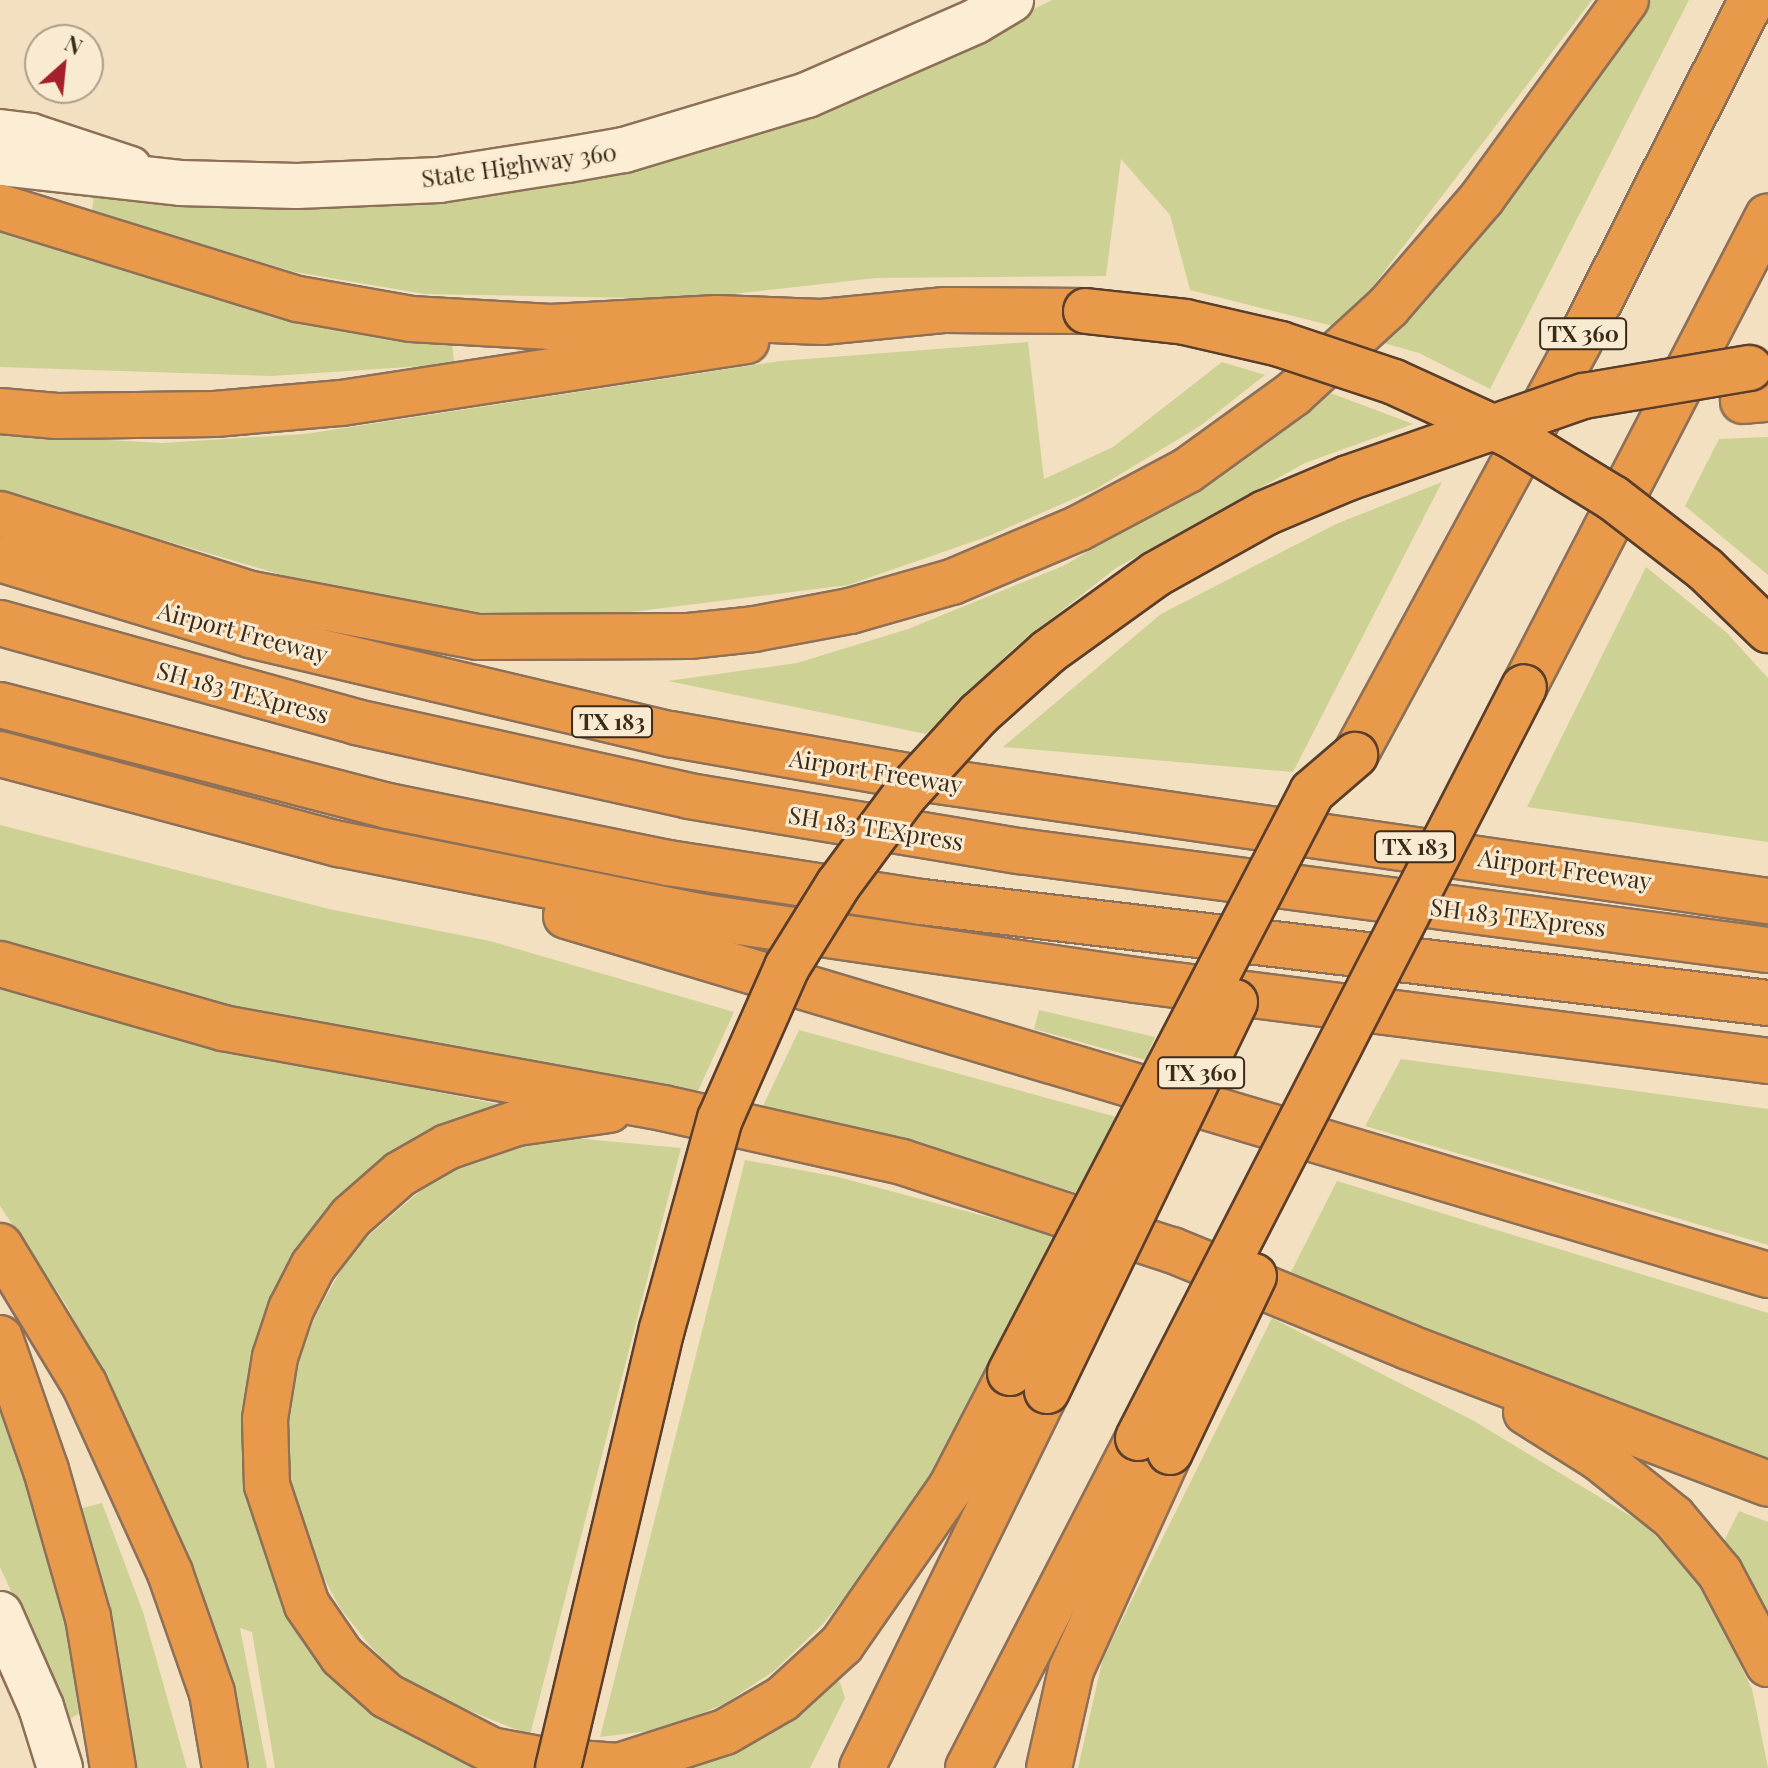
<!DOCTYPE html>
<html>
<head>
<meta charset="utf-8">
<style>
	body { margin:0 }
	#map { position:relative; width:1768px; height:1768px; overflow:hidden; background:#f2e0c1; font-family:"Playfair Display",serif }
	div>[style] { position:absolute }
	.green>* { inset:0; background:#ced194 }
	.roads { filter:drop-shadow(2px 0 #8d7057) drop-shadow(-2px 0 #8d7057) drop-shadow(0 2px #8d7057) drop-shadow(0 -2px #8d7057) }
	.street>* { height:40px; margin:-20px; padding:0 20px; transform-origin:20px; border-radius:20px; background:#fceed5 }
	.secondary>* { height:44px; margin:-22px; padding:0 22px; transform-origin:22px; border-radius:22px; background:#fceed5 }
	.highway>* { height:44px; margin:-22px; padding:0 22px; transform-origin:22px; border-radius:22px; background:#e9994a }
	.bridges { filter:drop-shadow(2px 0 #5b3e2b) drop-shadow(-2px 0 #5b3e2b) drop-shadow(0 2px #5b3e2b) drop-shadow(0 -2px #5b3e2b) }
	.highway-bridge>* { height:44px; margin:-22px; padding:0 22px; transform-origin:22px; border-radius:22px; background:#e9994a }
	span { translate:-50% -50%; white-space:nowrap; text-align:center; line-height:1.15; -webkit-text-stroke:6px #f9ebd1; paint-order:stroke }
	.shield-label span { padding:2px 6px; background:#f9ebd1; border:2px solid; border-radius:6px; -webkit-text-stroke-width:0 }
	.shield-label { font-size:22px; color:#3c2a1c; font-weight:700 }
	.street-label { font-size:24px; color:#3c2a1c }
	.north { position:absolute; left:24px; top:24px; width:80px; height:80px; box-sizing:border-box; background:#f9ebd1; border:2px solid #ad9e89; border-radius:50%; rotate:27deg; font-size:22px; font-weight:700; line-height:32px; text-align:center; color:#3c2a1c }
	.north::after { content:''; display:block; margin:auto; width:28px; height:36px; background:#a2212a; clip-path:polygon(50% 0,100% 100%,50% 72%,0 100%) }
</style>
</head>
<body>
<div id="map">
	<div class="green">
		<i style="clip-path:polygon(1052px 0,1592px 0,1341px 328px,1190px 290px,1170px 215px,1121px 159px,1106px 276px,876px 278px,687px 299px,425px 294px,295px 272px,92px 211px,94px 195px,292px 210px,469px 195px,900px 76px)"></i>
		<i style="clip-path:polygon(1651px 0,1689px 0,1490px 389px,1419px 353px,1380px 342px,1596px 81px)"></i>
		<i style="clip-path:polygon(0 220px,452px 340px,454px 364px,272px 376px,0 367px)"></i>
		<i style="clip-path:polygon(1028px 342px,1044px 479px,1113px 447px,1222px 362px,1265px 375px,1200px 426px,1096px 489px,989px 536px,848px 585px,615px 614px,484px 614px,313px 584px,0 492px,0 434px,162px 443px,305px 434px,780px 361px)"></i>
		<i style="clip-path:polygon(1317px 388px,1413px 424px,1305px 463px,1116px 568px,1015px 647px,926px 734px,668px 681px,797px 663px,908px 629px,1063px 566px,1241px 462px)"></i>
		<i style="clip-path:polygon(1768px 437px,1768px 575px,1685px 506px,1719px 439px)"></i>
		<i style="clip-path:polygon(1442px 482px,1293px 772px,1003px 747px,1161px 614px,1336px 524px)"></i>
		<i style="clip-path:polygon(1646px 567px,1726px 632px,1768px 678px,1768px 842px,1527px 807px)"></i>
		<i style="clip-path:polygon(0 825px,329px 909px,490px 941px,734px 1012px,698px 1091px,453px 1056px,243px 1015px,0 945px)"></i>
		<i style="clip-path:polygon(0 989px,206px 1045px,502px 1105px,435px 1131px,263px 1322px,247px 1389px,243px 1439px,250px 1502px,274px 1582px,324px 1657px,369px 1705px,410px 1733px,484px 1768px,275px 1768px,252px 1632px,240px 1628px,267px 1768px,239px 1768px,199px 1596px,141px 1452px,67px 1306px,0 1206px)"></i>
		<i style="clip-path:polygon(1039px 1010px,1155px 1037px,1145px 1060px,1034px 1029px)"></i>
		<i style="clip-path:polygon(799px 1030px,1120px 1118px,1080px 1194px,934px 1148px,763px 1106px)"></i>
		<i style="clip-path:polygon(1401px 1059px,1768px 1109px,1768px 1245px,1365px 1126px)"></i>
		<i style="clip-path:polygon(563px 1137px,681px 1148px,530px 1735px,413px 1688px,371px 1647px,340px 1608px,309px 1550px,293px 1499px,286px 1428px,294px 1372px,315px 1316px,353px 1249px,441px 1173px,506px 1148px)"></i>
		<i style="clip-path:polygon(745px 1160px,838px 1177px,1056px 1235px,999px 1358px,952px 1440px,894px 1535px,823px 1624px,774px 1671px,724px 1704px,665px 1729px,600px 1737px)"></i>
		<i style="clip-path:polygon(1337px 1181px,1768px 1313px,1768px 1466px,1289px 1276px)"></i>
		<i style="clip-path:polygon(1272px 1318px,1474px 1421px,1647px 1526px,1704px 1591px,1752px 1689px,1768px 1768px,1078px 1768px,1103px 1658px)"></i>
		<i style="clip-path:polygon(0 1405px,40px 1510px,67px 1620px,80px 1713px,70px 1719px,0 1567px)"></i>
		<i style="clip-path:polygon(102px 1503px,143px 1612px,187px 1768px,128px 1768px,79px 1509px)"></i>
		<i style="clip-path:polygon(1739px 1511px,1768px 1522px,1768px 1613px,1721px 1547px)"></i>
		<i style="clip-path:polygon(823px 1678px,840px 1682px,845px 1698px,810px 1768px,691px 1768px,744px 1741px)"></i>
	</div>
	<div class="roads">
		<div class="street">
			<i style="left:0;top:130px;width:31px;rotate:7deg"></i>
			<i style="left:31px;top:134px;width:105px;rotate:18.3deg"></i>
		</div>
		<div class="secondary">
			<i style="left:0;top:163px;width:181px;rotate:6.3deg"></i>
			<i style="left:180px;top:183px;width:117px;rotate:1.5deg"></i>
			<i style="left:297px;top:186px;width:142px;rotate:-2.4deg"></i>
			<i style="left:439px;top:180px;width:130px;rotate:-8.9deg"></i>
			<i style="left:567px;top:160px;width:58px;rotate:-10deg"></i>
			<i style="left:624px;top:150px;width:191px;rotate:-16.7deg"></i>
			<i style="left:807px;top:95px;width:184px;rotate:-23.6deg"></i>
			<i style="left:976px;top:21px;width:41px;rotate:-31deg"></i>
			<i style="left:0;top:1614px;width:102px;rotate:66.2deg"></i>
			<i style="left:41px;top:1707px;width:64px;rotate:72.7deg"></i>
		</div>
		<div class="highway">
			<i style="left:0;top:207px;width:312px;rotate:17.2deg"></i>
			<i style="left:298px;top:299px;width:115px;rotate:10deg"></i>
			<i style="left:411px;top:319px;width:140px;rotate:3.3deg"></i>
			<i style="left:551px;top:327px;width:166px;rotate:-3.1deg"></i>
			<i style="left:717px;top:318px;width:105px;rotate:2.2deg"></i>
			<i style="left:822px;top:322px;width:124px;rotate:-5.6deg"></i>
			<i style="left:945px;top:310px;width:141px;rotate:0.4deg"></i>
			<i style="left:1743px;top:401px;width:25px;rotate:-5deg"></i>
			<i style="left:0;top:411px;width:57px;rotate:5deg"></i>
			<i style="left:57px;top:416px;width:158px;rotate:-0.7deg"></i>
			<i style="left:215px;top:414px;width:127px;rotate:-5deg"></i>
			<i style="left:342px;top:403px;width:409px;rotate:-8.7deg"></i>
			<i style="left:0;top:514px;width:259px;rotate:17.7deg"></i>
			<i style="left:247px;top:593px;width:234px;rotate:10.8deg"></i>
			<i style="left:477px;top:637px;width:212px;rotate:-0.3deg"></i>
			<i style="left:689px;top:636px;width:65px;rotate:-6.1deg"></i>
			<i style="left:754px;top:629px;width:98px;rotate:-10.6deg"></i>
			<i style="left:850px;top:611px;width:106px;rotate:-15.9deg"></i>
			<i style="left:952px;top:582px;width:138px;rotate:-23deg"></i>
			<i style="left:1079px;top:528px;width:123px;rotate:-28deg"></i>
			<i style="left:1188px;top:470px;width:130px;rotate:-35.9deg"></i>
			<i style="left:1293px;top:394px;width:129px;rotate:-42.5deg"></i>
			<i style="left:1388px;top:307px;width:144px;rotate:-49.2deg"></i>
			<i style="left:1482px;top:198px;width:245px;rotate:-54deg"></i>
			<i style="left:0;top:559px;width:261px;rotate:16.9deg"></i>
			<i style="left:250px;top:635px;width:432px;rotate:13.3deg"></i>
			<i style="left:670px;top:734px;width:258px;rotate:10deg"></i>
			<i style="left:924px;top:779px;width:853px;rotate:8.23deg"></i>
			<i style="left:0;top:623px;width:370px;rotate:15.5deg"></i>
			<i style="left:356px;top:722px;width:341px;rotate:12.5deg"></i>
			<i style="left:689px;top:796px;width:335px;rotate:9.5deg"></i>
			<i style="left:1019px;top:851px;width:756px;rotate:7.53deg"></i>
			<i style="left:1524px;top:687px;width:530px;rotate:-62.61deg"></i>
			<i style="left:0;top:705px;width:401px;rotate:14.6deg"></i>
			<i style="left:388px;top:806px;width:287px;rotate:11.5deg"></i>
			<i style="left:669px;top:863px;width:256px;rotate:8.8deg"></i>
			<i style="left:922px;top:902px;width:852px;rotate:6.81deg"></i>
			<i style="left:0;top:754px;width:351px;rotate:14.9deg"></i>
			<i style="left:339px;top:844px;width:372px;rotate:11.3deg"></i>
			<i style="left:704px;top:917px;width:437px;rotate:8.3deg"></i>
			<i style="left:1136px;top:980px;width:637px;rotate:7.3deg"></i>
			<i style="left:1355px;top:755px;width:472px;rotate:-61.5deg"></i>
			<i style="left:1580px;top:340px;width:381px;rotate:-63.2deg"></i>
			<i style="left:566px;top:916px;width:1254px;rotate:16.63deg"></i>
			<i style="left:0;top:964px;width:232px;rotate:16deg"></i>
			<i style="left:223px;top:1028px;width:447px;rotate:10.3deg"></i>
			<i style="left:663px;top:1108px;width:245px;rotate:12.7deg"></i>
			<i style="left:902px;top:1162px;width:284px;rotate:18.1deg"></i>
			<i style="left:1172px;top:1250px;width:255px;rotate:22.3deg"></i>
			<i style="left:1408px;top:1347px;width:385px;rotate:20.8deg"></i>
			<i style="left:609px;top:1110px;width:93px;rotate:172deg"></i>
			<i style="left:517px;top:1123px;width:74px;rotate:161.1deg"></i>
			<i style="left:447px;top:1147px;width:54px;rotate:150.1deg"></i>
			<i style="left:400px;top:1174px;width:65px;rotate:138.7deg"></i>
			<i style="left:351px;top:1217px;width:62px;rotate:127.8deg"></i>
			<i style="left:313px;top:1266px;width:48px;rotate:117.1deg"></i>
			<i style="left:291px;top:1309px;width:51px;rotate:108.4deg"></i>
			<i style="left:275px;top:1357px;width:63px;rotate:99.2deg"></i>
			<i style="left:265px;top:1419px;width:66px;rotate:88.3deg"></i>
			<i style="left:267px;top:1485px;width:126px;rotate:71.6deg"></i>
			<i style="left:307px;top:1605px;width:62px;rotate:55.5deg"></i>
			<i style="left:342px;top:1656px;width:60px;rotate:41.6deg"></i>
			<i style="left:387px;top:1696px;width:117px;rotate:27.4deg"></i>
			<i style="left:491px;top:1750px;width:59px;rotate:10.7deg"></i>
			<i style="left:549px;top:1761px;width:70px;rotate:4.1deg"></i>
			<i style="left:619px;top:1766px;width:111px;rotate:-17.8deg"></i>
			<i style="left:725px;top:1732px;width:66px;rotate:-30.1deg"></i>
			<i style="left:782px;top:1699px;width:81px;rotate:-42.5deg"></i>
			<i style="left:842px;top:1644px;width:191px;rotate:-55.2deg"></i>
			<i style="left:951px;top:1487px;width:128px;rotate:-62.6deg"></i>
			<i style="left:0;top:1246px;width:162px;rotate:58.7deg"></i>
			<i style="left:84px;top:1384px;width:208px;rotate:65.5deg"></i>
			<i style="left:170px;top:1573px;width:127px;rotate:70.7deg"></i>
			<i style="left:212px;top:1693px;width:76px;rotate:80.2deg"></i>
			<i style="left:0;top:1338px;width:140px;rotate:70.8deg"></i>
			<i style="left:46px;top:1470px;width:153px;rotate:74.1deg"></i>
			<i style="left:88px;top:1617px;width:153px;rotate:80.6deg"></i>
			<i style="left:1526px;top:1412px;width:86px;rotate:32.2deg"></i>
			<i style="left:1599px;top:1458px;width:95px;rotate:38.6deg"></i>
			<i style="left:1673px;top:1517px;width:73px;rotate:50deg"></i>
			<i style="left:1720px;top:1573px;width:103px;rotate:62.2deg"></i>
			<i style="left:862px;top:1768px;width:420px;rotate:-63.9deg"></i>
			<i style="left:968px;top:1768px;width:371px;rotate:-62.7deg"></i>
			<i style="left:1049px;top:1768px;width:100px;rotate:-77.3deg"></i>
			<i style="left:1071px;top:1670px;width:239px;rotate:-65.6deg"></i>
		</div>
	</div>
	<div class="bridges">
		<div class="highway-bridge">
			<i style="left:1086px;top:311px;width:100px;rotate:6.3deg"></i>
			<i style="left:1185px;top:322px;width:98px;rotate:13deg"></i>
			<i style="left:1280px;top:344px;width:120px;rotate:18.4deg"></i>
			<i style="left:1394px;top:382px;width:128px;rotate:24.6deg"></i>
			<i style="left:1510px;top:435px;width:121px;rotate:31.5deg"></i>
			<i style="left:1613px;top:498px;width:116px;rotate:37.7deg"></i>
			<i style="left:1705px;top:569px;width:88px;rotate:44.1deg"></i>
			<i style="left:1010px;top:1373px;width:655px;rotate:-62.53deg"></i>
			<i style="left:1312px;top:792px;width:57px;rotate:-40.7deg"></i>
			<i style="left:1047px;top:1391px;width:432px;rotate:-64.2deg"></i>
			<i style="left:1138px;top:1438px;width:844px;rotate:-62.8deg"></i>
			<i style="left:1170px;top:1452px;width:195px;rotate:-64.5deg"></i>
			<i style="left:558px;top:1768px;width:451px;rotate:-76.7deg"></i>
			<i style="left:662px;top:1329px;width:218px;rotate:-74.6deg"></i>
			<i style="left:720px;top:1119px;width:166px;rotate:-66.2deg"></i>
			<i style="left:787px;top:967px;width:97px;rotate:-58.1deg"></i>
			<i style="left:838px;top:885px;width:111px;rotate:-53.4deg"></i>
			<i style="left:904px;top:796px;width:111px;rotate:-47.6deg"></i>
			<i style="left:979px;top:714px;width:93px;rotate:-41.9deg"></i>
			<i style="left:1048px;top:652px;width:133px;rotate:-35.8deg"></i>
			<i style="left:1156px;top:574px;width:125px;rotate:-29.2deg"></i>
			<i style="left:1265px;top:513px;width:90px;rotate:-22.9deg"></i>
			<i style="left:1348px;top:478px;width:250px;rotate:-19.2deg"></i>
			<i style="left:1584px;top:396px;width:168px;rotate:-9.6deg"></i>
		</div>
	</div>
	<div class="shield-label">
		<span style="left:1583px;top:334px">TX 360</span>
		<span style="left:612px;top:722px">TX 183</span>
		<span style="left:1415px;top:847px">TX 183</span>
		<span style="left:1201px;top:1073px">TX 360</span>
	</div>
	<div class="street-label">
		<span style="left:519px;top:165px;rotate:-8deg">State Highway 360</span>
		<span style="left:243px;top:632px;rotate:15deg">Airport Freeway</span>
		<span style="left:243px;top:692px;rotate:15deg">SH 183 TEXpress</span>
		<span style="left:876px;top:771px;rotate:9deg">Airport Freeway</span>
		<span style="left:876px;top:828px;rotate:9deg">SH 183 TEXpress</span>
		<span style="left:1565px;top:869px;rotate:8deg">Airport Freeway</span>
		<span style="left:1518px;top:917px;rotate:7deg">SH 183 TEXpress</span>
	</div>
	<div class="north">N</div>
</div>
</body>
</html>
